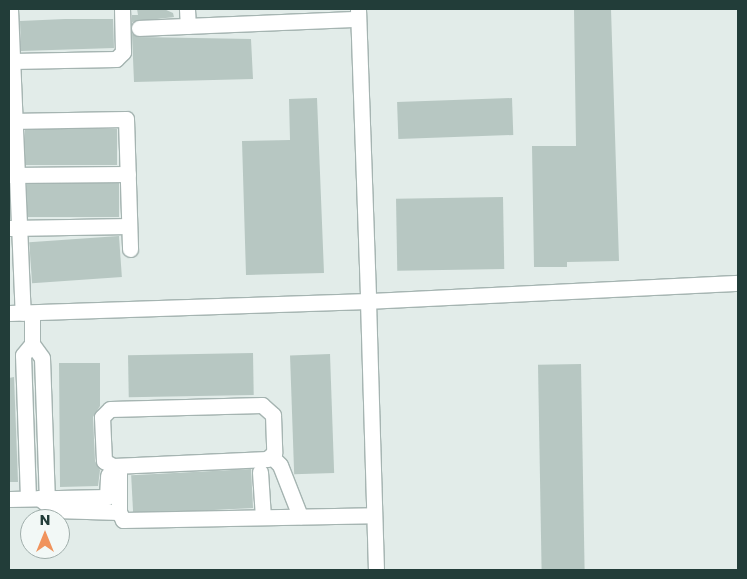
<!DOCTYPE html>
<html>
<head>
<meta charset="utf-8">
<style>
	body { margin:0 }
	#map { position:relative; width:747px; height:579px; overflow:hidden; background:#e2ece9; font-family:Poppins,sans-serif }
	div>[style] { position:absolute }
	.building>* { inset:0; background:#b7c7c2; transform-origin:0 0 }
	.roads { filter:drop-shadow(1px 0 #a5b4b1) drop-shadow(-1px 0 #a5b4b1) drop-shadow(0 1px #a5b4b1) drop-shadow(0 -1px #a5b4b1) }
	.street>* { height:15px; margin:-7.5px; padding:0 7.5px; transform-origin:7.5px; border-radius:7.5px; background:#fff }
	span { translate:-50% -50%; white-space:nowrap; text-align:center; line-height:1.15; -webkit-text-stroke:4px #f2f8f6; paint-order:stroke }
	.frame { position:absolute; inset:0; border:10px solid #223d39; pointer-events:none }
	.north { position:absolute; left:20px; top:509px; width:50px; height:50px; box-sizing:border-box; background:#f2f8f6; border:1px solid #9fadaa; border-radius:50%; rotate:0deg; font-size:14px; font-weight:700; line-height:20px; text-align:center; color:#223d39 }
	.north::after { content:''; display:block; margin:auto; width:18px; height:22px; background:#f0935c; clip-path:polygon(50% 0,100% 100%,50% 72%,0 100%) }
</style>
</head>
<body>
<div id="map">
	<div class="building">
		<i style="clip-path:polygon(137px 9px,164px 9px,173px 13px,174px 17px,132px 22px,132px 15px,138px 15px)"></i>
		<i style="clip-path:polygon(574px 9px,611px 9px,619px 261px,567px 262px,567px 267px,534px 267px,532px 146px,576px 146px)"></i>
		<i style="clip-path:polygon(65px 19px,113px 19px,114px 48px,21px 51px,20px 21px)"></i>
		<i style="clip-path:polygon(132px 34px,139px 37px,251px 39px,253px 79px,134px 82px)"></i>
		<i style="clip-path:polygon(317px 98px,324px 273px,246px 275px,242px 141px,290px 140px,289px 99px)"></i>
		<i style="left:512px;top:98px;width:37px;height:115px;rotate:88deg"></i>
		<i style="left:117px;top:129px;width:36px;height:92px;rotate:90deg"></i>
		<i style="left:119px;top:183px;width:34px;height:92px;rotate:90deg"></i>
		<i style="left:503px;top:197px;width:72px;height:107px;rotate:89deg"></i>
		<i style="left:119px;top:236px;width:41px;height:90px;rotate:86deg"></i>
		<i style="left:253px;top:353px;width:42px;height:125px;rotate:89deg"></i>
		<i style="left:330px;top:354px;width:119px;height:40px;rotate:88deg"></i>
		<i style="clip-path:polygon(59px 363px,100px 363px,100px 406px,93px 417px,95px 461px,100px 470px,98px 486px,60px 487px)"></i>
		<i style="left:581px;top:364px;width:206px;height:43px;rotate:89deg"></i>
		<i style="clip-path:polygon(14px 377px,18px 482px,9px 482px,9px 378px)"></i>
		<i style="left:251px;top:469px;width:39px;height:120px;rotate:87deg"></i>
	</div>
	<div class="roads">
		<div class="street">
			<i style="left:10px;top:9px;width:304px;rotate:87.6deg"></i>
			<i style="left:187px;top:9px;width:17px;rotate:87deg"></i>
			<i style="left:358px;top:9px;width:292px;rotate:88deg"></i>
			<i style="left:368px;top:301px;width:370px;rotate:-2.8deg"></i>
			<i style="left:139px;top:28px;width:219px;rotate:-2.4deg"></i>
			<i style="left:12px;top:61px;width:104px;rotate:-1.1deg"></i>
			<i style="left:116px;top:59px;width:10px;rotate:-45deg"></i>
			<i style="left:123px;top:52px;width:43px;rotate:-91.3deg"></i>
			<i style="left:9px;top:121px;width:117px;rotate:-1deg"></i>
			<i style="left:126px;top:119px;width:130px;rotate:88.2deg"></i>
			<i style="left:9px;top:175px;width:119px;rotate:-0.5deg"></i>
			<i style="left:10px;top:228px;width:119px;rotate:-1deg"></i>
			<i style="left:9px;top:313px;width:359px;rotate:-1.9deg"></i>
			<i style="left:368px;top:301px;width:269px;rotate:88.3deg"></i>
			<i style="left:32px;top:344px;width:17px;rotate:54deg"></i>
			<i style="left:42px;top:358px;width:140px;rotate:88deg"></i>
			<i style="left:262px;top:405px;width:15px;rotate:42deg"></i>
			<i style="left:273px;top:415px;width:38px;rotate:88deg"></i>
			<i style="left:274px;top:453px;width:9px;rotate:139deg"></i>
			<i style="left:267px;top:459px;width:154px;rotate:177.4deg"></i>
			<i style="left:113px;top:466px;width:10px;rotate:-151deg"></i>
			<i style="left:104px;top:461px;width:44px;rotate:-92.6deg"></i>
			<i style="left:102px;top:417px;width:11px;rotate:-45deg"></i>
			<i style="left:110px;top:409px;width:152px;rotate:-1.5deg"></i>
			<i style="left:272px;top:457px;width:11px;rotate:45deg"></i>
			<i style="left:280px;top:465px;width:55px;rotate:68.6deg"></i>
			<i style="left:119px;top:466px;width:46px;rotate:90deg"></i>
			<i style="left:260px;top:472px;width:45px;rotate:86.2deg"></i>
			<i style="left:28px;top:498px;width:143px;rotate:-92deg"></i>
			<i style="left:23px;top:355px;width:14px;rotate:-51deg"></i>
			<i style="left:32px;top:344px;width:31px;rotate:-90deg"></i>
			<i style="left:39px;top:498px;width:19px;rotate:39deg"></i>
			<i style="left:54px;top:510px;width:65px;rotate:1.8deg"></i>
			<i style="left:119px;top:512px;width:9px;rotate:63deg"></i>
			<i style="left:123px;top:520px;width:251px;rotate:-1.1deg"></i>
			<i style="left:9px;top:499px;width:98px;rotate:-1.2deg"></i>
			<i style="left:107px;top:497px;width:22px;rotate:-87deg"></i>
		</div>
	</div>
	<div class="frame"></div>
	<div class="north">N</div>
</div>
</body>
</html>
